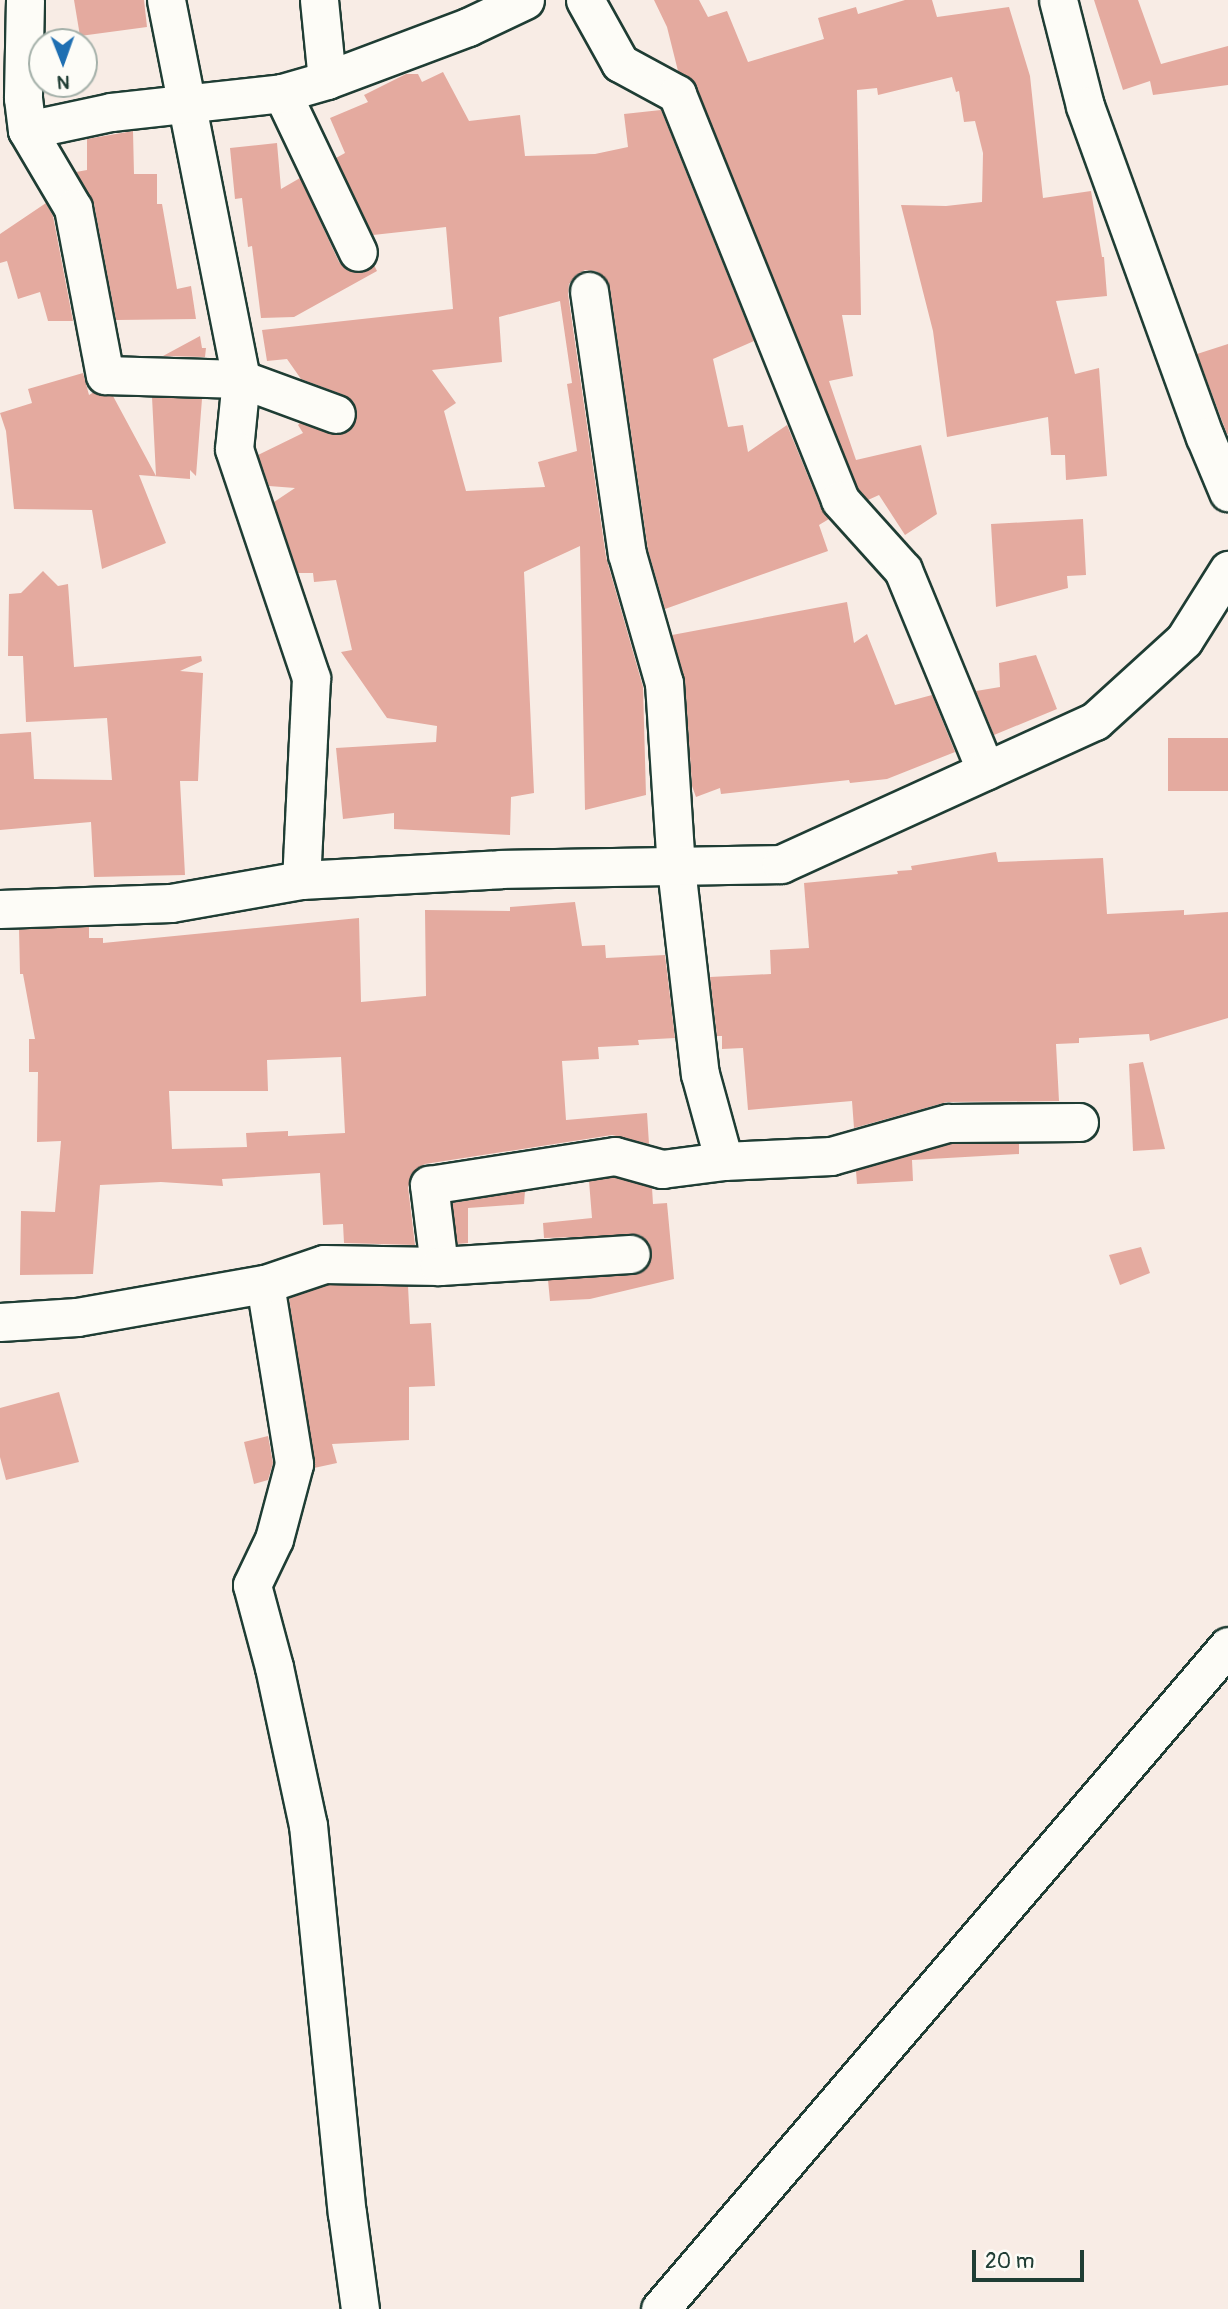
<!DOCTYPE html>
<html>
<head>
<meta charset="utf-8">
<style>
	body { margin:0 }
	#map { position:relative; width:1228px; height:2309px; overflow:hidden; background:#f8ece5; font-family:Pangolin,sans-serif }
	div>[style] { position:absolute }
	.building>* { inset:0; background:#e4aa9f; transform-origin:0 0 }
	.roads { filter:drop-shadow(2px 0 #1f3d34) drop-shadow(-2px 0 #1f3d34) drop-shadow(0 2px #1f3d34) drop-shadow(0 -2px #1f3d34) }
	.street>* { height:37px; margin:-18.5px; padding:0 18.5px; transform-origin:18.5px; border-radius:18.5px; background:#fdfcf7 }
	span { translate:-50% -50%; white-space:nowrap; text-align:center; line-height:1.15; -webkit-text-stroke:5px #fdfcf7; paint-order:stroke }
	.north { position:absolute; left:28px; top:28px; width:70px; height:70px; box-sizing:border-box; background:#fdfcf7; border:2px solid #a4b0a9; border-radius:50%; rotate:179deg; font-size:19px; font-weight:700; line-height:28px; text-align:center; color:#1f3d34 }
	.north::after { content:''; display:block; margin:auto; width:24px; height:32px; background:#1f6fb2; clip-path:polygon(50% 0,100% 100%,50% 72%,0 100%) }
	.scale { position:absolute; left:972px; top:2250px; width:112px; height:32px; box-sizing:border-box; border:4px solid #1f3d34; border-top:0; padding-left:9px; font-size:21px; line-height:24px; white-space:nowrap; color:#1f3d34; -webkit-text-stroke:5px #fdfcf7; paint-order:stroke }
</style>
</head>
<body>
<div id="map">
	<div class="building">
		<i style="clip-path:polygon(74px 0,144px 0,147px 27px,80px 36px)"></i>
		<i style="clip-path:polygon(654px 0,699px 0,708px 17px,727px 11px,748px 62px,824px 39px,818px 18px,856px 7px,858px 14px,905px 0,932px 0,937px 17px,1009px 7px,1030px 76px,1043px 198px,1091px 191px,1102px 257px,1104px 257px,1107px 296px,1056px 301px,1075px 374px,1099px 368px,1107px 476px,1066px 480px,1065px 455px,1051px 455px,1048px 417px,947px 437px,933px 331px,901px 205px,946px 206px,982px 202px,983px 153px,975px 121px,964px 122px,959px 91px,956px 92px,952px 77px,878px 95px,877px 88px,857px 90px,861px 315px,842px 315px,853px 376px,829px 381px,856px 460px,921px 445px,937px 514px,905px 535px,879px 495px,868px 500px,858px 489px,696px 86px,678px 71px,667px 27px)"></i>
		<i style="clip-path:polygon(1094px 0,1138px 0,1161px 64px,1228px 46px,1228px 85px,1153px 95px,1150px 81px,1123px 90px)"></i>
		<i style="clip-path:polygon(evenodd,443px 72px,469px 121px,520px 115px,525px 156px,595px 154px,628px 147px,624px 114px,661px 110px,754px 341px,713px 359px,728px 427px,743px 425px,748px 452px,787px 425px,821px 508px,829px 519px,819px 525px,828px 551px,665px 609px,648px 550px,610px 288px,605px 278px,596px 271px,585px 270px,576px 275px,569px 284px,568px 294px,606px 557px,643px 687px,646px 795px,585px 810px,580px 546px,524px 572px,534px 793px,511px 797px,510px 835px,394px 829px,394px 813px,343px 819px,336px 748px,436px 742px,437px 726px,387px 718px,341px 652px,352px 650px,336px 580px,314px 582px,313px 573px,298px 573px,274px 502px,295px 488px,269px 486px,258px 455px,303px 433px,298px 425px,300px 423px,340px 434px,350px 430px,355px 422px,357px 411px,353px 401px,344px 395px,301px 379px,287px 359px,267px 361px,262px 330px,453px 309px,446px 227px,373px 235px,336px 158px,345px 153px,330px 118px,368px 102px,364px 95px,406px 74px,418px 74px,422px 82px,443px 72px,560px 301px,572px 383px,567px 384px,577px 451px,538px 462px,545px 487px,466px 491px,444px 411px,456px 403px,432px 370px,502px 362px,499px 317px,560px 301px)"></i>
		<i style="clip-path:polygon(133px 131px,134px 174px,157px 174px,157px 204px,162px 204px,177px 289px,191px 286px,196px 319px,116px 320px,94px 204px,76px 172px,87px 170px,87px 139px)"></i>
		<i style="clip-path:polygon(277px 143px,281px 189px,300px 178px,339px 262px,347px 270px,356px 273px,366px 271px,374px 265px,377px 271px,294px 317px,261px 318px,252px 246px,248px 247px,242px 198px,235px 199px,230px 148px)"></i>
		<i style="clip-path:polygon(46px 203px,53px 216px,73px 321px,48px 321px,40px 292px,18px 299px,7px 261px,0 263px,0 234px)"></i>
		<i style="clip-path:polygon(200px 336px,202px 348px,206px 348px,205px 357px,163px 356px)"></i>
		<i style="clip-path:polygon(1228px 344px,1228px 434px,1227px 434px,1197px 354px)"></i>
		<i style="clip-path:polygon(83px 373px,89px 395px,94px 392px,113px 396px,156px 476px,152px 397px,202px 399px,196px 476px,190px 470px,190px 479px,139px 475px,166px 543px,102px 569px,92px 510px,14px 509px,6px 431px,0 413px,32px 403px,28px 389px)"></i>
		<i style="clip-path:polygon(1083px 519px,1086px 575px,1067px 576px,1068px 588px,996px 607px,991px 524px)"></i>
		<i style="clip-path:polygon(43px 571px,58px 586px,68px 584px,74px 667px,201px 656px,202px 661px,180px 671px,203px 673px,198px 781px,180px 781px,185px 875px,94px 877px,91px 822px,0 830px,0 734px,31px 732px,34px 779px,112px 780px,107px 718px,26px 722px,23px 656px,8px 656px,9px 594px,21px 593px)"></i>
		<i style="clip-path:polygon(847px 602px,854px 643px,867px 634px,895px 705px,932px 695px,955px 752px,887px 779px,850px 783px,849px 780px,721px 794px,720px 788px,696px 797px,692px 786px,685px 681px,672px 635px)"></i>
		<i style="clip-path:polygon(1036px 655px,1057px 709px,994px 735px,976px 691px,1000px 687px,999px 663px)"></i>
		<i style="left:1228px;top:738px;width:53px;height:60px;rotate:90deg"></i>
		<i style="clip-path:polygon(996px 852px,998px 862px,1103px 858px,1107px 914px,1184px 910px,1184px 915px,1228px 912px,1228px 1018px,1150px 1041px,1149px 1034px,1079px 1038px,1079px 1043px,1056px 1044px,1059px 1101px,947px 1102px,854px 1128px,852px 1101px,748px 1110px,743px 1048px,722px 1049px,722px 1036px,717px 1036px,710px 977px,771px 974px,770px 950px,809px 948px,804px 883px,898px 874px,897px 871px,912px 870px,911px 866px)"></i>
		<i style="clip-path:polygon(evenodd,575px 902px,582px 946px,605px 945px,606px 958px,665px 955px,675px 1038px,638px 1040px,639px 1045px,598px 1047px,599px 1059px,562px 1061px,566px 1120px,647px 1113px,649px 1144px,612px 1135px,425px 1164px,416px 1169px,408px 1187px,415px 1245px,344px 1243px,343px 1224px,323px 1225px,320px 1173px,222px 1179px,223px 1186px,161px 1182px,100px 1185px,93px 1274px,20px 1275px,21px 1211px,55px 1212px,61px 1141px,37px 1142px,38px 1072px,29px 1072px,29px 1039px,35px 1039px,23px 974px,20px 974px,19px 929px,89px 927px,89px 938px,103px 938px,103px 943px,359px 918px,361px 1002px,426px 996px,425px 910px,510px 911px,510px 907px,575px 902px,341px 1057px,345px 1133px,288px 1136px,288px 1131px,246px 1133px,247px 1147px,172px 1149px,169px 1091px,268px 1091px,267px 1060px,341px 1057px)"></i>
		<i style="clip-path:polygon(1143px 1062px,1165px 1149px,1133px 1151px,1129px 1064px)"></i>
		<i style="clip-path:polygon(1019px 1143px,1019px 1154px,912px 1160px,913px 1181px,857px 1184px,856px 1171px,951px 1144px)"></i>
		<i style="clip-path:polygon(614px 1177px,652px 1188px,653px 1204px,667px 1203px,674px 1279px,590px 1299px,550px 1301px,548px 1280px,632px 1275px,642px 1272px,649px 1264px,652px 1253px,649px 1243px,640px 1235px,544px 1238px,543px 1223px,592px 1218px,589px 1181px)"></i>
		<i style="clip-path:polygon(525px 1191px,524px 1204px,468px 1208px,468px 1243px,457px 1244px,452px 1203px)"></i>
		<i style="clip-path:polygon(1141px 1247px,1150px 1273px,1120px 1285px,1109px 1255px)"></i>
		<i style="clip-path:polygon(327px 1285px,408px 1286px,410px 1324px,431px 1323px,435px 1386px,409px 1387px,409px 1440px,332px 1444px,337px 1463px,314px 1468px,289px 1298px)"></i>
		<i style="clip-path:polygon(59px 1392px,79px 1462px,6px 1480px,0 1457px,0 1408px)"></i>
		<i style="clip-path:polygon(268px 1436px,273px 1463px,268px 1480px,254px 1484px,244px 1442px)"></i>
	</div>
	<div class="roads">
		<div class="street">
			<i style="left:25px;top:0;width:98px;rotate:91.2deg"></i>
			<i style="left:23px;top:98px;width:32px;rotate:83deg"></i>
			<i style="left:27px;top:130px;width:91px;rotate:59.5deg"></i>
			<i style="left:73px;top:208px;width:170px;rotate:79.2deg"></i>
			<i style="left:105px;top:375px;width:136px;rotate:1.7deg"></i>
			<i style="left:241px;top:379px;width:101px;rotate:20.2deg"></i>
			<i style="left:166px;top:0;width:386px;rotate:78.8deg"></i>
			<i style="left:241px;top:379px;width:70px;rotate:95.7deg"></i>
			<i style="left:234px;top:449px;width:242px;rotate:71.4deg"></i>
			<i style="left:311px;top:678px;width:202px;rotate:92.8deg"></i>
			<i style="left:319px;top:0;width:80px;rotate:84.3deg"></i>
			<i style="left:585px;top:0;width:72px;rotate:60.9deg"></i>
			<i style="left:620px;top:63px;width:65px;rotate:28.5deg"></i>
			<i style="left:677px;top:94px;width:437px;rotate:68.1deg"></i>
			<i style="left:840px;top:500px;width:94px;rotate:48deg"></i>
			<i style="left:903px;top:570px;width:217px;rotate:67.6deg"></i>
			<i style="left:1058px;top:0;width:109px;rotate:75.7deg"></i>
			<i style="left:1085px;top:106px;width:352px;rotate:70.1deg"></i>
			<i style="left:1205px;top:437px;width:60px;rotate:67.3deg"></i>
			<i style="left:282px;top:93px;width:176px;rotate:64.5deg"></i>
			<i style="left:27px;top:130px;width:86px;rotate:-12.1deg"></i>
			<i style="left:111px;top:112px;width:172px;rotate:-6.3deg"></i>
			<i style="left:282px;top:93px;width:47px;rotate:-16.1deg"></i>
			<i style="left:327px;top:80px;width:151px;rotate:-20.6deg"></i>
			<i style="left:468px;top:27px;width:63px;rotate:-25.3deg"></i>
			<i style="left:589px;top:291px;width:266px;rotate:81.8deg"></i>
			<i style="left:627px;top:554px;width:134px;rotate:74deg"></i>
			<i style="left:664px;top:683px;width:185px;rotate:86.3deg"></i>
			<i style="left:676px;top:868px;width:207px;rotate:83.4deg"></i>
			<i style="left:700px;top:1074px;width:90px;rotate:74.6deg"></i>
			<i style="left:0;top:909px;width:171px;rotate:-2deg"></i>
			<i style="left:171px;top:903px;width:132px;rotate:-10deg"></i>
			<i style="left:301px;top:880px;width:200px;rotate:-3.1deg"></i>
			<i style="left:501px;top:869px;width:280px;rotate:-1deg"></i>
			<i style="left:781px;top:864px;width:345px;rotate:-24.5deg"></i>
			<i style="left:1095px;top:721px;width:120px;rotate:-42.3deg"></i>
			<i style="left:1184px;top:640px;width:83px;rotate:-57.8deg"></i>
			<i style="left:439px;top:1266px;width:82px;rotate:-97deg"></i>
			<i style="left:429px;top:1185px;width:188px;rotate:-8.9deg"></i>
			<i style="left:615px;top:1156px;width:49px;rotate:15.5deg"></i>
			<i style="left:662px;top:1169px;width:63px;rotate:-7.4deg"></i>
			<i style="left:724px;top:1161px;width:107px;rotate:-2.7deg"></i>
			<i style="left:831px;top:1156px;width:122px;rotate:-15.8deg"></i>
			<i style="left:948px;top:1123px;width:131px;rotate:-0.4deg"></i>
			<i style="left:265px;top:1284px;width:182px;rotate:80.8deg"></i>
			<i style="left:294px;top:1464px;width:78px;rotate:104.9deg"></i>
			<i style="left:274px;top:1539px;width:51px;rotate:115.6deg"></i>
			<i style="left:252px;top:1585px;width:85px;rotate:75deg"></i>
			<i style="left:274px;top:1667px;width:162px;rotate:77.9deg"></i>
			<i style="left:308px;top:1825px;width:390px;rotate:84.3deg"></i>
			<i style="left:347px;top:2213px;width:97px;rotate:82.3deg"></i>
			<i style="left:0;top:1322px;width:77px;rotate:-3.7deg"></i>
			<i style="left:77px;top:1317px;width:191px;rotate:-10deg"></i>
			<i style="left:265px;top:1284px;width:62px;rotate:-18.7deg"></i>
			<i style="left:324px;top:1264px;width:115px;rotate:1deg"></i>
			<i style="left:439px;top:1266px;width:192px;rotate:-3.6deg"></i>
			<i style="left:660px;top:2309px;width:873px;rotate:-49.41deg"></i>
		</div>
	</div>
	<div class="north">N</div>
	<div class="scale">20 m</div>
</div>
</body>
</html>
